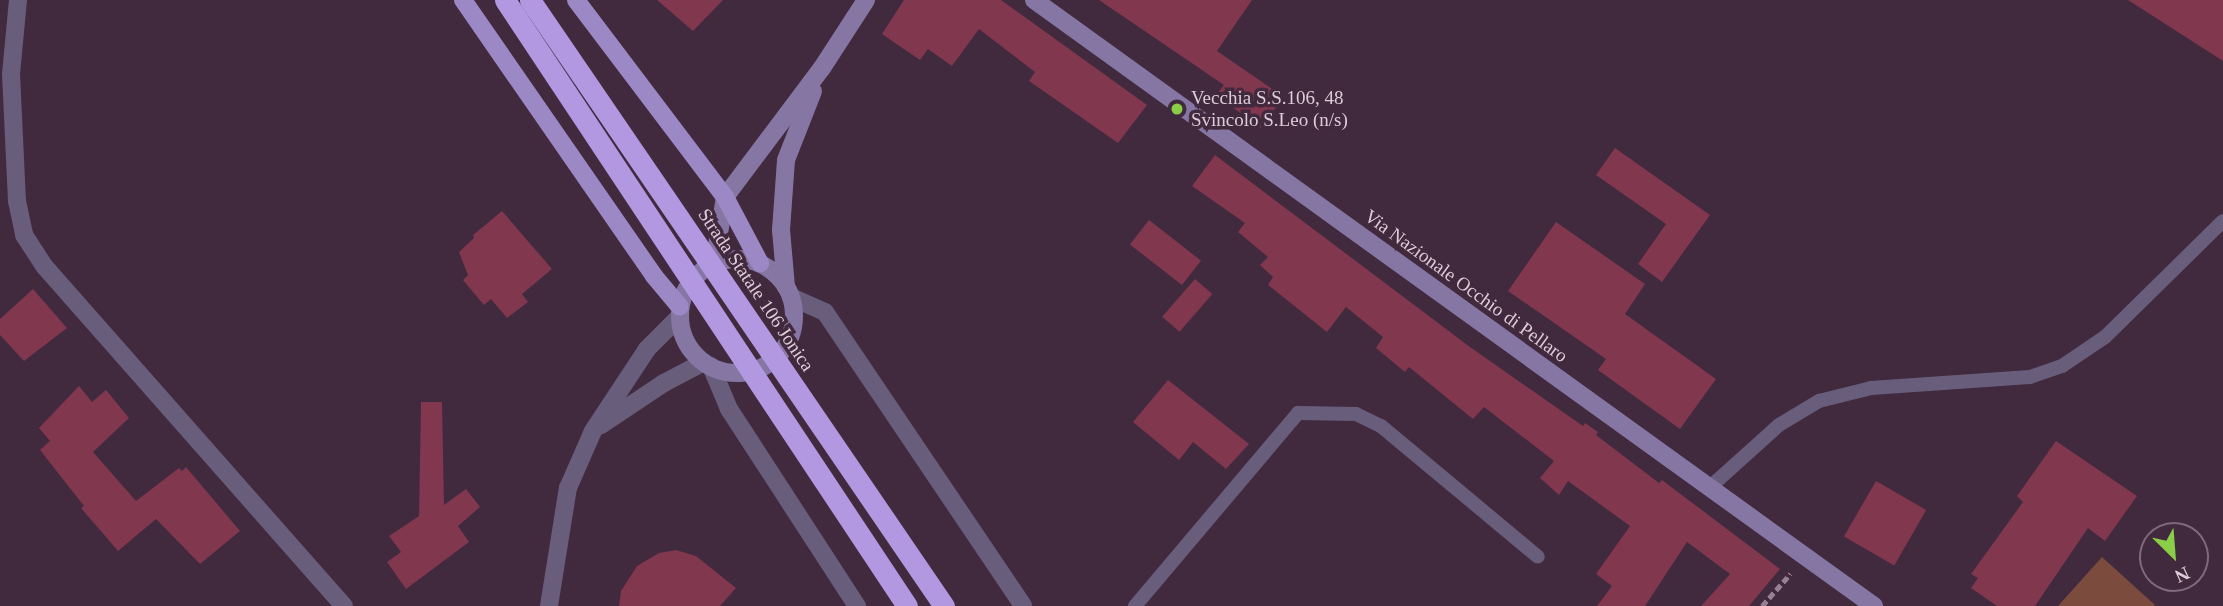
<!DOCTYPE html>
<html>
<head>
<meta charset="utf-8">
<style>
	body { margin:0 }
	#map { position:relative; width:2223px; height:606px; overflow:hidden; background:#41293e; font-family:Georgia,serif }
	div>[style] { position:absolute }
	.green>* { inset:0; background:#7b4b3d }
	.building>* { inset:0; background:#81374d; transform-origin:0 0 }
	.path>* { height:4.5px; margin-top:-2.25px; transform-origin:0; background:repeating-linear-gradient(90deg,#958192 0 7px,transparent 0 10.5px) }
	.lane>* { height:14px; margin:-7px; padding:0 7px; transform-origin:7px; border-radius:7px; background:#685e7c }
	.street>* { height:18px; margin:-9px; padding:0 9px; transform-origin:9px; border-radius:9px; background:#685e7c }
	.secondary>* { height:18px; margin:-9px; padding:0 9px; transform-origin:9px; border-radius:9px; background:#8676a4 }
	.secondary>.ring { margin:-9px; padding:0; box-sizing:content-box; background:none; border:18px solid #8676a4; border-radius:50% }
	.primary>* { height:18px; margin:-9px; padding:0 9px; transform-origin:9px; border-radius:9px; background:#9c88c4 }
	.highway>* { height:21px; margin:-10.5px; padding:0 10.5px; transform-origin:10.5px; border-radius:10.5px; background:#b198e0 }
	.dots>* { width:19px; height:19px; translate:-50% -50%; box-sizing:border-box; border:4px solid #41293e; border-radius:50% }
	span { translate:-50% -50%; white-space:nowrap; text-align:center; line-height:1.15; -webkit-text-stroke:7px #41293e; paint-order:stroke }
	.poi-label { font-size:19px; color:#dcccd9 }
	.left { translate:0 -50%; text-align:left }
	.street-label { font-size:19px; color:#dcccd9 }
	.north { position:absolute; left:2139px; top:522px; width:70px; height:70px; box-sizing:border-box; background:#41293e; border:2px solid #7f6a7c; border-radius:50%; rotate:155deg; font-size:19px; font-weight:700; line-height:28px; text-align:center; color:#dcccd9 }
	.north::after { content:''; display:block; margin:auto; width:24px; height:32px; background:#8ace48; clip-path:polygon(50% 0,100% 100%,50% 72%,0 100%) }
</style>
</head>
<body>
<div id="map">
	<div class="green">
		<i style="clip-path:polygon(2102px 557px,2155px 605px,2154px 606px,2058px 606px)"></i>
	</div>
	<div class="building">
		<i style="clip-path:polygon(657px 0,723px 0,693px 31px)"></i>
		<i style="clip-path:polygon(904px 0,1001px 0,1147px 105px,1118px 143px,1029px 81px,1035px 72px,979px 29px,952px 66px,928px 49px,920px 60px,882px 34px)"></i>
		<i style="clip-path:polygon(1099px 0,1252px 0,1217px 51px,1284px 97px,1261px 128px,1216px 95px,1224px 85px)"></i>
		<i style="clip-path:polygon(2128px 0,2223px 0,2223px 61px)"></i>
		<i style="clip-path:polygon(1615px 148px,1710px 215px,1662px 282px,1638px 264px,1666px 224px,1596px 175px)"></i>
		<i style="clip-path:polygon(1215px 155px,1470px 347px,1583px 426px,1585px 423px,1598px 432px,1596px 435px,1659px 483px,1662px 480px,1780px 569px,1749px 606px,1701px 606px,1730px 574px,1687px 542px,1645px 606px,1597px 606px,1612px 586px,1596px 574px,1630px 526px,1568px 481px,1559px 495px,1540px 478px,1554px 461px,1484px 407px,1473px 419px,1409px 367px,1405px 372px,1376px 348px,1383px 337px,1346px 307px,1327px 332px,1268px 285px,1273px 277px,1260px 265px,1268px 257px,1238px 232px,1245px 223px,1192px 186px)"></i>
		<i style="clip-path:polygon(502px 211px,552px 269px,522px 294px,528px 302px,507px 318px,491px 299px,484px 305px,463px 280px,468px 275px,459px 252px,474px 238px,473px 235px)"></i>
		<i style="left:1149px;top:220px;width:66px;height:31px;rotate:38deg"></i>
		<i style="clip-path:polygon(1556px 222px,1645px 284px,1625px 314px,1716px 379px,1680px 429px,1598px 370px,1606px 359px,1508px 291px)"></i>
		<i style="left:1195px;top:279px;width:23px;height:50px;rotate:41deg"></i>
		<i style="clip-path:polygon(33px 289px,67px 328px,24px 361px,0 335px,0 319px)"></i>
		<i style="clip-path:polygon(1168px 380px,1249px 444px,1226px 469px,1193px 442px,1179px 460px,1133px 422px)"></i>
		<i style="clip-path:polygon(79px 386px,92px 402px,106px 390px,129px 418px,93px 452px,136px 501px,179px 468px,182px 471px,186px 467px,240px 531px,200px 564px,156px 519px,118px 551px,81px 508px,84px 506px,40px 450px,50px 441px,39px 428px)"></i>
		<i style="clip-path:polygon(421px 402px,442px 402px,444px 505px,466px 489px,480px 507px,458px 526px,469px 542px,406px 589px,387px 562px,401px 552px,389px 536px,419px 516px)"></i>
		<i style="clip-path:polygon(2056px 441px,2137px 496px,2105px 541px,2088px 528px,2035px 606px,1997px 606px,1971px 588px,1978px 578px,1971px 574px,2023px 502px,2017px 496px)"></i>
		<i style="left:1876px;top:481px;width:58px;height:64px;rotate:30deg"></i>
		<i style="clip-path:polygon(676px 550px,696px 556px,736px 588px,720px 606px,619px 606px,621px 591px,637px 566px,659px 553px)"></i>
	</div>
	<div class="path">
		<i style="left:1762px;top:606px;width:43px;rotate:-48.8deg"></i>
	</div>
	<div class="lane">
		<i style="left:1709px;top:488px;width:94px;rotate:-42deg"></i>
		<i style="left:1779px;top:425px;width:47px;rotate:-31deg"></i>
		<i style="left:1819px;top:401px;width:54px;rotate:-14deg"></i>
		<i style="left:1871px;top:388px;width:159px;rotate:-4deg"></i>
		<i style="left:2030px;top:377px;width:34px;rotate:-19deg"></i>
		<i style="left:2062px;top:366px;width:52px;rotate:-34deg"></i>
		<i style="left:2105px;top:337px;width:165px;rotate:-44.5deg"></i>
		<i style="left:1135px;top:606px;width:253px;rotate:-49.8deg"></i>
		<i style="left:1298px;top:413px;width:58px;rotate:1deg"></i>
		<i style="left:1356px;top:414px;width:28px;rotate:26deg"></i>
		<i style="left:1381px;top:426px;width:204px;rotate:39.8deg"></i>
	</div>
	<div class="street">
		<i style="left:18px;top:0;width:74px;rotate:95.4deg"></i>
		<i style="left:11px;top:74px;width:127px;rotate:87.3deg"></i>
		<i style="left:17px;top:201px;width:35px;rotate:78deg"></i>
		<i style="left:24px;top:235px;width:38px;rotate:57deg"></i>
		<i style="left:45px;top:267px;width:452px;rotate:48.6deg"></i>
		<i style="left:791px;top:297px;width:37px;rotate:24deg"></i>
		<i style="left:825px;top:312px;width:354px;rotate:56deg"></i>
		<i style="left:711px;top:366px;width:47px;rotate:67.3deg"></i>
		<i style="left:729px;top:409px;width:235px;rotate:57deg"></i>
		<i style="left:601px;top:425px;width:76px;rotate:-33.7deg"></i>
		<i style="left:664px;top:383px;width:45px;rotate:-27.7deg"></i>
		<i style="left:549px;top:606px;width:120px;rotate:-80.9deg"></i>
		<i style="left:568px;top:488px;width:62px;rotate:-66.3deg"></i>
		<i style="left:593px;top:431px;width:98px;rotate:-56.6deg"></i>
		<i style="left:647px;top:349px;width:47px;rotate:-45deg"></i>
	</div>
	<div class="secondary">
		<i style="left:1034px;top:0;width:1036px;rotate:35.81deg"></i>
		<i class="ring" style="left:680px;top:259px;width:96px;height:96px"></i>
		<i style="left:714px;top:264px;width:68px;rotate:-80.7deg"></i>
		<i style="left:725px;top:197px;width:161px;rotate:-53.1deg"></i>
		<i style="left:822px;top:68px;width:81px;rotate:-57.1deg"></i>
		<i style="left:786px;top:287px;width:57px;rotate:-95deg"></i>
		<i style="left:781px;top:230px;width:70px;rotate:-85.9deg"></i>
		<i style="left:786px;top:160px;width:74px;rotate:-68.6deg"></i>
	</div>
	<div class="primary">
		<i style="left:463px;top:0;width:336px;rotate:55.3deg"></i>
		<i style="left:654px;top:276px;width:40px;rotate:50deg"></i>
		<i style="left:576px;top:0;width:247px;rotate:52.9deg"></i>
		<i style="left:725px;top:197px;width:75px;rotate:62.1deg"></i>
	</div>
	<div class="highway">
		<i style="left:505px;top:0;width:727px;rotate:56.44deg"></i>
		<i style="left:530px;top:0;width:734px;rotate:55.66deg"></i>
	</div>
	<div class="dots">
		<i style="left:1177px;top:109px;background:#8ace48"></i>
	</div>
	<div class="poi-label">
		<span class="left" style="left:1191px;top:109px">Vecchia S.S.106, 48<br>Svincolo S.Leo (n/s)</span>
	</div>
	<div class="street-label">
		<span style="left:1466px;top:286px;rotate:36deg">Via Nazionale Occhio di Pellaro</span>
		<span style="left:756px;top:290px;rotate:56deg">Strada Statale 106 Jonica</span>
	</div>
	<div class="north">N</div>
</div>
</body>
</html>
